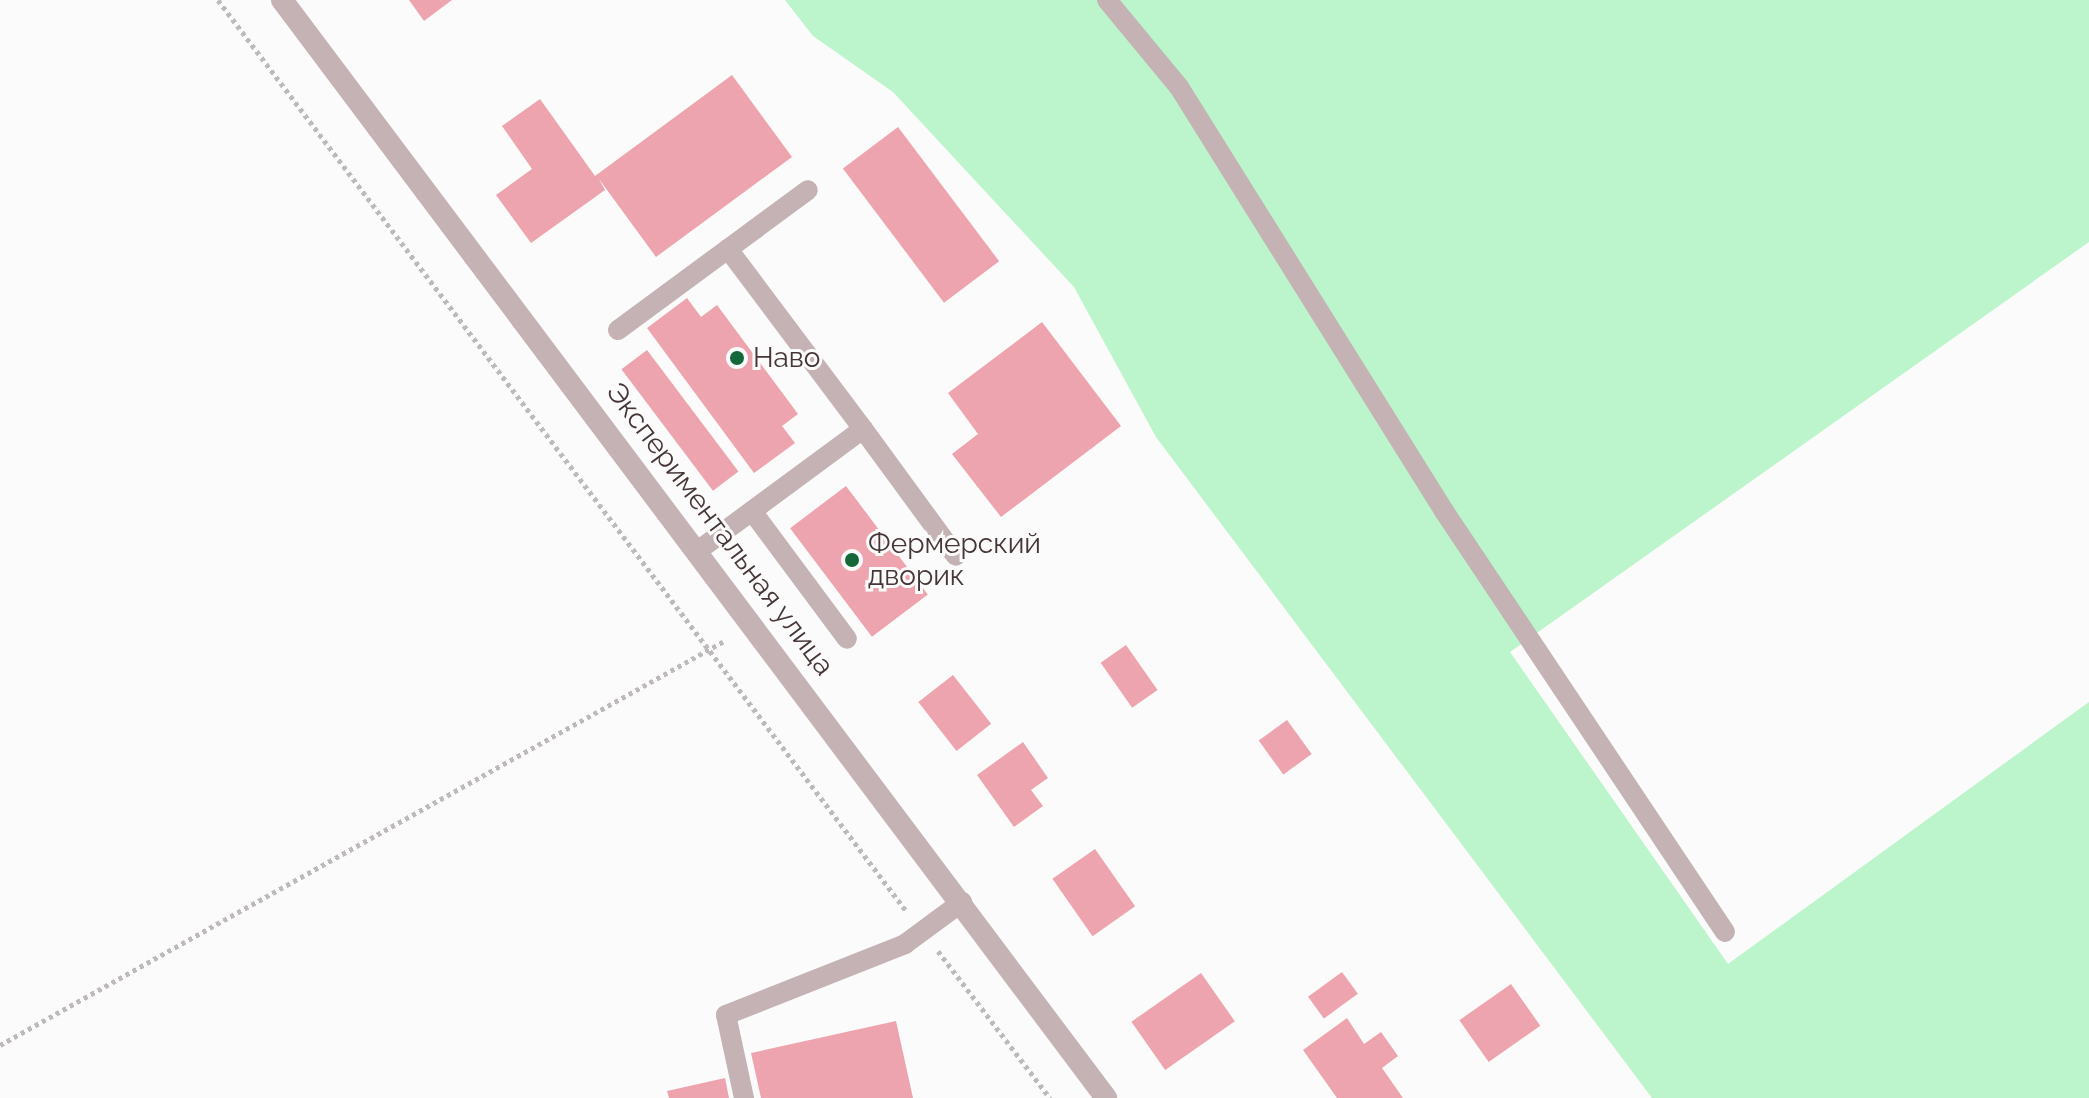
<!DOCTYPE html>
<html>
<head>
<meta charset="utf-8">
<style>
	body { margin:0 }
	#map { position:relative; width:2089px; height:1098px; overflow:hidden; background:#fafbfa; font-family:Raleway,sans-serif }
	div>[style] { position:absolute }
	.green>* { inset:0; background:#bcf4cb }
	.building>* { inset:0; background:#eea4ae; transform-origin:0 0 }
	.path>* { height:5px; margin-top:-2.5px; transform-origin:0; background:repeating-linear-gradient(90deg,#bfbaba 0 4px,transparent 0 8px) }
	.service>* { height:20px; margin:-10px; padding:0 10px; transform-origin:10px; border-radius:10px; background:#c4b2b4 }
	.tertiary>* { height:22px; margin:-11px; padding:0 11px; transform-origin:11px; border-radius:11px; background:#c4b2b4 }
	.dots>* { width:22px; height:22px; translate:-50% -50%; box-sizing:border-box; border:4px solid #fafbfa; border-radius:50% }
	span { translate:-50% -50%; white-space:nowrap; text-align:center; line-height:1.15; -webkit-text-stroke:6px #fafbfa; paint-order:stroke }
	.poi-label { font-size:28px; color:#463638 }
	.left { translate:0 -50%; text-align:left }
	.street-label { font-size:28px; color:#463638 }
</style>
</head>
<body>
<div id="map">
	<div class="green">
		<i style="clip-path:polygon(785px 0,2089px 0,2089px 242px,1510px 652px,1728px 964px,2089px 702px,2089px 1098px,1652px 1098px,1156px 437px,1074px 287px,893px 92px,813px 36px)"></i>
	</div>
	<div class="building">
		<i style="clip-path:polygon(409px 0,452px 0,424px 21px)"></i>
		<i style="clip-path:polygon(732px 75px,792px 157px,656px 257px,599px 179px,605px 190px,531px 243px,496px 195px,532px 169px,502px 126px,540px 99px,595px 176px)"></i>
		<i style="left:898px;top:127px;width:168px;height:69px;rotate:53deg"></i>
		<i style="clip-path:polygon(687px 298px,701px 317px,717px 305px,798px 414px,782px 426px,795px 443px,754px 473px,647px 328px)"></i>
		<i style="clip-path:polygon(1042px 322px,1121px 426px,1001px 517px,952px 454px,978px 434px,948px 393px)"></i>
		<i style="left:647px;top:350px;width:152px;height:32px;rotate:53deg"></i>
		<i style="left:846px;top:486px;width:136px;height:70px;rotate:53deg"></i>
		<i style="left:1126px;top:645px;width:55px;height:31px;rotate:55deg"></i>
		<i style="left:953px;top:675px;width:62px;height:44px;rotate:52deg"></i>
		<i style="left:1287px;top:720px;width:42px;height:35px;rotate:54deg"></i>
		<i style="clip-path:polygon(1023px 742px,1048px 778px,1031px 790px,1043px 806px,1014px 827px,977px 775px)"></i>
		<i style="left:1095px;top:849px;width:70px;height:52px;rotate:55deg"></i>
		<i style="left:1342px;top:972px;width:27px;height:42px;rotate:54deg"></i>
		<i style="left:1201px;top:973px;width:59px;height:85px;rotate:55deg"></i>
		<i style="left:1511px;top:984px;width:51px;height:63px;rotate:55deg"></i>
		<i style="clip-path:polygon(1347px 1018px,1364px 1044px,1381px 1032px,1398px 1056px,1382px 1068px,1403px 1098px,1337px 1098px,1303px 1050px)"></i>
		<i style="clip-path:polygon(896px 1021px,913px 1098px,761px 1098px,751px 1053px)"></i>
		<i style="clip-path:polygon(725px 1078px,729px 1098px,669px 1098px,667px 1091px)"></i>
	</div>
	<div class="path">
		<i style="left:218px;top:0;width:1143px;rotate:52.93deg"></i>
		<i style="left:938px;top:951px;width:185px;rotate:52.7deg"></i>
		<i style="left:0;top:1045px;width:831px;rotate:-29.16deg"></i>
	</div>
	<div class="service">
		<i style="left:1107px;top:0;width:113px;rotate:50.4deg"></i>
		<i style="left:1179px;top:87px;width:500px;rotate:57.99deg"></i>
		<i style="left:1444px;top:511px;width:506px;rotate:56.28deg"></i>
		<i style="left:728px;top:249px;width:99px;rotate:-36.4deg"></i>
		<i style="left:618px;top:330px;width:137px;rotate:-36.4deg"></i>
		<i style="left:728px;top:249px;width:225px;rotate:53.1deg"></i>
		<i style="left:863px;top:429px;width:204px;rotate:143.6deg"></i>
		<i style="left:863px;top:429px;width:157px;rotate:53.8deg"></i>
		<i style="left:752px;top:511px;width:159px;rotate:53.4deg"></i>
		<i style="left:744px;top:1098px;width:85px;rotate:-102.2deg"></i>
		<i style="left:726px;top:1015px;width:193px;rotate:-21.6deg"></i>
		<i style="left:905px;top:944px;width:71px;rotate:-36.4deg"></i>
	</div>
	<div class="tertiary">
		<i style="left:282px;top:0;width:1373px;rotate:53.11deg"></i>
	</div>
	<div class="dots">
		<i style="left:737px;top:358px;background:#146738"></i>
		<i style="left:852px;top:560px;background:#146738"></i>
	</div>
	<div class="poi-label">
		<span class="left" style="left:753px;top:358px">Наво</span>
		<span class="left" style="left:868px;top:560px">Фермерский<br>дворик</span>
	</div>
	<div class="street-label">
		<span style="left:720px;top:529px;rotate:53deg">Экспериментальная улица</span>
	</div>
</div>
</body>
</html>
